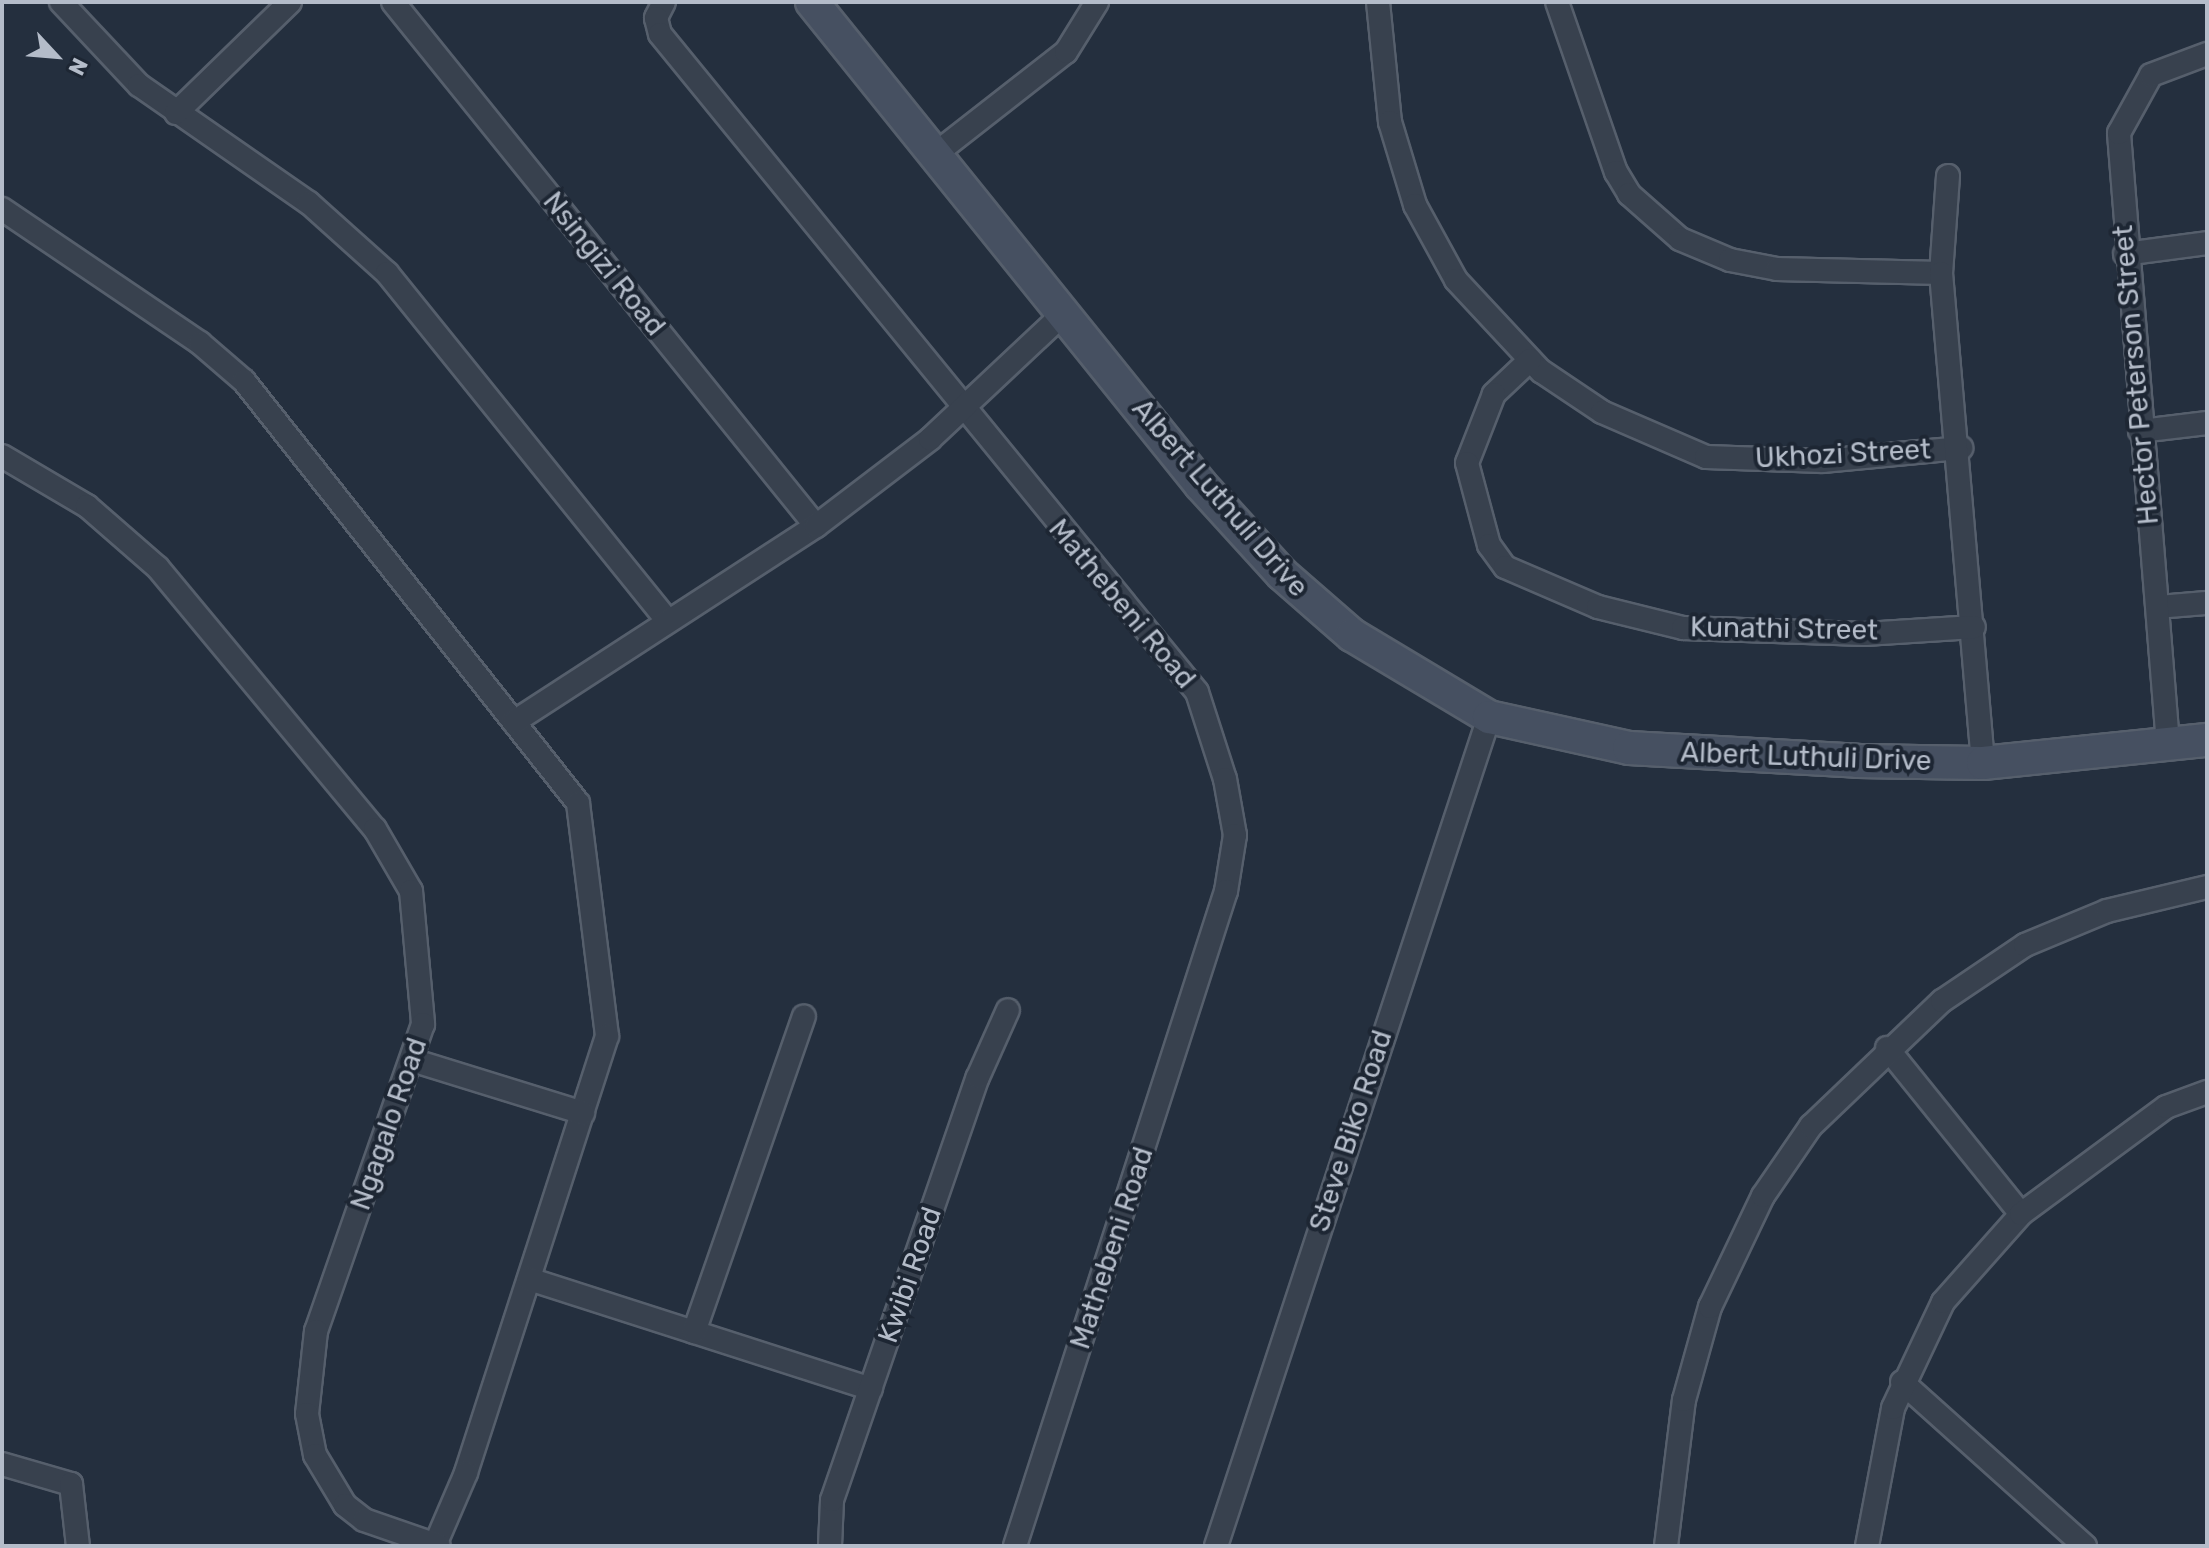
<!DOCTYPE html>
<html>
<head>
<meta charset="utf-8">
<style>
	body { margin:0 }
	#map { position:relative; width:2209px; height:1548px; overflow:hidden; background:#242f3e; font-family:Rubik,sans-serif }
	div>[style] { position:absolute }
	.roads { filter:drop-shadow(2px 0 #565f6c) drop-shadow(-2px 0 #565f6c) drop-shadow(0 2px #565f6c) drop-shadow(0 -2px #565f6c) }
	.street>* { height:22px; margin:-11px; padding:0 11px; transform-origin:11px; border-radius:11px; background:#38414e }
	.secondary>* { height:32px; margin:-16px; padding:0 16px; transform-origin:16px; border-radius:16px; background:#465061 }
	span { translate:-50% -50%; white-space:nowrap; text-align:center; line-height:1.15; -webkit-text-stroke:8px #1d2633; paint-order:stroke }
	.street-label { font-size:28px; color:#b4bcc9 }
	.frame { position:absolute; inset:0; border:4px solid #b4bcc9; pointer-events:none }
	.north { position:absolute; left:16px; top:16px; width:80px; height:80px; -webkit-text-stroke:6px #1d2633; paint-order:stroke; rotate:116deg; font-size:22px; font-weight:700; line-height:32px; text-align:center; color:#b4bcc9 }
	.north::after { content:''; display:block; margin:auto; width:28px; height:36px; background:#b4bcc9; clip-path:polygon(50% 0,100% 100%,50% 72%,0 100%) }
</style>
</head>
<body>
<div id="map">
	<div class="roads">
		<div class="street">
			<i style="left:61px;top:2px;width:114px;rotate:46.8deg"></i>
			<i style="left:139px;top:85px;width:207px;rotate:34.8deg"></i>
			<i style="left:309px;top:203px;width:105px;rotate:41.9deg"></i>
			<i style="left:387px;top:273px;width:443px;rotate:51.1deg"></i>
			<i style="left:393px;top:2px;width:673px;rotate:51.09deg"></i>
			<i style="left:664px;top:2px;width:18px;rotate:117deg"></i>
			<i style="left:656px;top:18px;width:16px;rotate:76deg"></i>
			<i style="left:660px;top:34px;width:849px;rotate:50.78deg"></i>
			<i style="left:1197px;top:692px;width:91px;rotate:72.2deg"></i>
			<i style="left:1225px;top:779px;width:57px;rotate:79.9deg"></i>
			<i style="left:1235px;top:835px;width:57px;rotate:99.1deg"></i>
			<i style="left:1226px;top:891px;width:688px;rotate:107.86deg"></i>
			<i style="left:1378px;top:2px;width:121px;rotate:84.3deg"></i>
			<i style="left:1390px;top:122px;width:87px;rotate:73.2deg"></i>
			<i style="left:1415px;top:205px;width:85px;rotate:61.3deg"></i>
			<i style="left:1456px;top:280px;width:125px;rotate:47deg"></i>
			<i style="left:1541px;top:371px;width:73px;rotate:33.9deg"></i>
			<i style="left:1602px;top:412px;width:113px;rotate:23.4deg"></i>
			<i style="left:1706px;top:457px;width:117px;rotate:2deg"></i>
			<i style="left:1823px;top:461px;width:139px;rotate:-5.4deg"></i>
			<i style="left:1557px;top:2px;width:180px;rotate:70.9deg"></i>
			<i style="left:1616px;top:172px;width:26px;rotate:59deg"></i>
			<i style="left:1629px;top:194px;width:68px;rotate:41.4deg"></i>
			<i style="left:1680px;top:239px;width:54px;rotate:22.8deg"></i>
			<i style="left:1730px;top:260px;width:48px;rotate:10.8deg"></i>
			<i style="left:1777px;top:269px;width:164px;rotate:1.4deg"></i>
			<i style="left:176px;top:113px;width:159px;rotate:-44.2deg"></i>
			<i style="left:934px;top:155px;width:167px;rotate:-38deg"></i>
			<i style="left:1066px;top:52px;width:59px;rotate:-58.2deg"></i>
			<i style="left:1948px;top:176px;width:97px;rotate:94.1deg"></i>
			<i style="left:1941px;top:273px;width:492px;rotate:85.1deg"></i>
			<i style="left:2px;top:209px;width:239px;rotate:34.1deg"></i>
			<i style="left:200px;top:343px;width:58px;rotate:40.8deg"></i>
			<i style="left:244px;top:381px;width:538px;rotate:51.64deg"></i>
			<i style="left:578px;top:803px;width:235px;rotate:82.9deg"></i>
			<i style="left:607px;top:1036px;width:459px;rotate:107.9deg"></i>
			<i style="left:466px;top:1473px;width:78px;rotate:113.3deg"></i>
			<i style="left:2125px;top:254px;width:83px;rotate:-7.6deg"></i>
			<i style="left:1530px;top:360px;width:50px;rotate:136.6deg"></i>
			<i style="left:1494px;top:394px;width:74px;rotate:111.4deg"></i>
			<i style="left:1467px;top:463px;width:85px;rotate:75deg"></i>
			<i style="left:1489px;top:545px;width:27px;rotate:54deg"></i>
			<i style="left:1505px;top:567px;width:101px;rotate:23.3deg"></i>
			<i style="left:1598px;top:607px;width:88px;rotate:13.9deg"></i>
			<i style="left:1683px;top:628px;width:182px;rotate:1.9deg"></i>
			<i style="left:1865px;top:634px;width:109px;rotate:-3.7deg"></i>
			<i style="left:2140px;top:431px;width:67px;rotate:-6.8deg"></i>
			<i style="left:2px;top:456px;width:99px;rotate:30.5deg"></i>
			<i style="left:87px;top:506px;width:94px;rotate:41.1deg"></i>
			<i style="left:158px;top:568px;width:339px;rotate:50.3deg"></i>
			<i style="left:375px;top:829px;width:72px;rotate:59.9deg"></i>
			<i style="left:411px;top:891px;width:134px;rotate:84.8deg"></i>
			<i style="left:423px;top:1024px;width:325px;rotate:109.2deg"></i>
			<i style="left:316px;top:1331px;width:83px;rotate:96.2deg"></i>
			<i style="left:307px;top:1414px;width:42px;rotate:79deg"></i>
			<i style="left:315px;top:1455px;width:58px;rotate:59deg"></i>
			<i style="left:345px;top:1505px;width:24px;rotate:38deg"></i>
			<i style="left:364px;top:1520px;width:79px;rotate:19.1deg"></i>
			<i style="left:2158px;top:607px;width:49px;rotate:-4.7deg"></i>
			<i style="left:514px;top:722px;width:360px;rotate:-33deg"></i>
			<i style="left:816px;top:526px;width:143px;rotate:-37.3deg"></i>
			<i style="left:930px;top:439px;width:183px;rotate:-43.2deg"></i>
			<i style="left:2168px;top:744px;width:613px;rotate:-94.59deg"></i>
			<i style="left:2119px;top:133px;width:66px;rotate:-61.1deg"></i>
			<i style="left:2151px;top:75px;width:60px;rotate:-20.6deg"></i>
			<i style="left:1887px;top:1048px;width:213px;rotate:51.1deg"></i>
			<i style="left:415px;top:1061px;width:176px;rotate:17.2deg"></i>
			<i style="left:529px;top:1279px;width:359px;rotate:17.8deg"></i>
			<i style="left:694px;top:1332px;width:334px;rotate:-70.8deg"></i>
			<i style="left:1902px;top:1382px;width:246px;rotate:41.9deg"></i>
			<i style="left:2px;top:1464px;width:72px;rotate:16.2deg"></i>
			<i style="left:71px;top:1484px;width:62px;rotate:83.6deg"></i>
			<i style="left:830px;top:1546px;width:46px;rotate:-87.5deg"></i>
			<i style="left:832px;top:1500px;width:447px;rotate:-71deg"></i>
			<i style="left:978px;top:1077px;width:73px;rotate:-65.9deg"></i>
			<i style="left:1216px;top:1546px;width:873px;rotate:-71.77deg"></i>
			<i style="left:1666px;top:1546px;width:147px;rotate:-83deg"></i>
			<i style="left:1684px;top:1400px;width:97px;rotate:-74.4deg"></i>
			<i style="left:1710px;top:1307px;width:123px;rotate:-64.5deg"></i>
			<i style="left:1763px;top:1196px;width:85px;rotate:-55.6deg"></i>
			<i style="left:1811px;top:1126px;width:181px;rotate:-43.7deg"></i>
			<i style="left:1942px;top:1001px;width:100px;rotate:-34deg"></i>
			<i style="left:2025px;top:945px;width:89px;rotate:-22.5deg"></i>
			<i style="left:2107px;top:911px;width:103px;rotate:-13.5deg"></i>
			<i style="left:1867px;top:1546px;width:140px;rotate:-79.3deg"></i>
			<i style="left:1893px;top:1408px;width:117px;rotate:-64.7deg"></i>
			<i style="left:1943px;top:1302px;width:118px;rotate:-48.4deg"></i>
			<i style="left:2021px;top:1214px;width:180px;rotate:-36.4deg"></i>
			<i style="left:2166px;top:1107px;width:44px;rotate:-20.1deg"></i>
		</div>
		<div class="secondary">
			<i style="left:812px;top:2px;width:620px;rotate:51.15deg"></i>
			<i style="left:1201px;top:485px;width:120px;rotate:47.7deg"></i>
			<i style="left:1282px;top:574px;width:93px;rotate:41.1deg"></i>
			<i style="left:1352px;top:635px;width:160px;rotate:30.9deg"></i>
			<i style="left:1489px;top:717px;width:143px;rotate:12.5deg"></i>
			<i style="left:1629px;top:748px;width:229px;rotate:3.2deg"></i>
			<i style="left:1858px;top:761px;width:125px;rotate:0.9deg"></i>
			<i style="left:1983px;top:763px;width:225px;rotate:-5.9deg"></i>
		</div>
	</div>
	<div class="street-label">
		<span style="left:604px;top:264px;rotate:51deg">Nsingizi Road</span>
		<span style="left:2136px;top:375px;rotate:-95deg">Hector Peterson Street</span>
		<span style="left:1843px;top:454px;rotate:-3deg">Ukhozi Street</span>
		<span style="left:1220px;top:498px;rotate:49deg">Albert Luthuli Drive</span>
		<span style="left:1122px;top:604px;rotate:50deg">Mathebeni Road</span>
		<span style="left:1784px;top:629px;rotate:1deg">Kunathi Street</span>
		<span style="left:1806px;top:757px;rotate:2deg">Albert Luthuli Drive</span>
		<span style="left:389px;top:1124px;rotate:-71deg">Ngagalo Road</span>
		<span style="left:1351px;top:1131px;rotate:-72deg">Steve Biko Road</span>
		<span style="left:1112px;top:1248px;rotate:-72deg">Mathebeni Road</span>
		<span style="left:910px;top:1275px;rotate:-71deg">Kwibi Road</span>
	</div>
	<div class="frame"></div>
	<div class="north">N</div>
</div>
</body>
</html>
